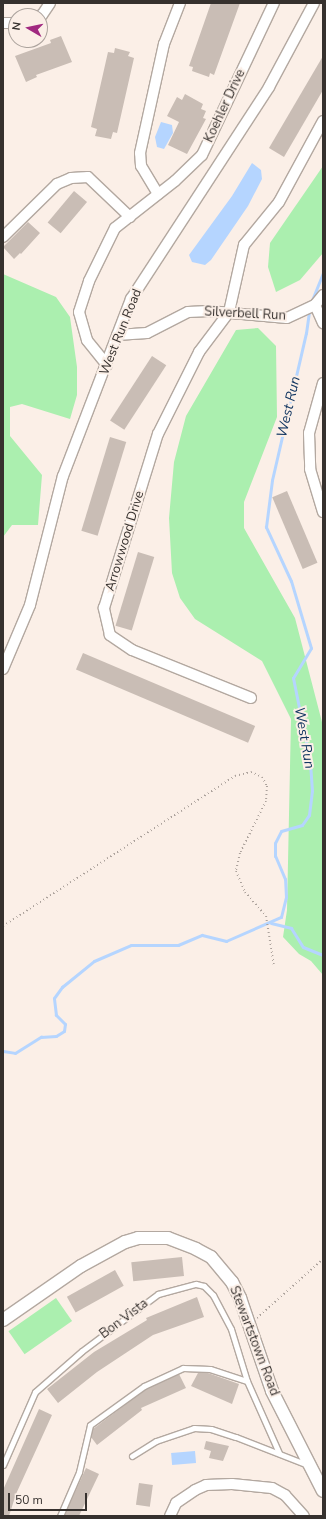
<!DOCTYPE html>
<html>
<head>
<meta charset="utf-8">
<style>
	body { margin:0 }
	#map { position:relative; width:326px; height:1519px; overflow:hidden; background:#fbefe7; font-family:"Nunito Sans",sans-serif }
	div>[style] { position:absolute }
	.green>* { inset:0; background:#abefaf; transform-origin:0 0 }
	.water>* { inset:0; background:#b5d5ff; transform-origin:0 0 }
	.stream>* { height:3px; margin:-1.5px; padding:0 1.5px; transform-origin:1.5px; border-radius:1.5px; background:#b5d5ff }
	.building>* { inset:0; background:#c9bdb5; transform-origin:0 0 }
	.path>* { height:2px; margin-top:-1px; transform-origin:0; background:repeating-linear-gradient(90deg,#aca29c 0 1px,transparent 0 4px) }
	.roads { filter:drop-shadow(1px 0 #b3a8a0) drop-shadow(-1px 0 #b3a8a0) drop-shadow(0 1px #b3a8a0) drop-shadow(0 -1px #b3a8a0) }
	.service>* { height:5px; margin:-2.5px; padding:0 2.5px; transform-origin:2.5px; border-radius:2.5px; background:#fff }
	.minor>* { height:10px; margin:-5px; padding:0 5px; transform-origin:5px; border-radius:5px; background:#fff }
	.tertiary>* { height:12px; margin:-6px; padding:0 6px; transform-origin:6px; border-radius:6px; background:#fff }
	span { translate:-50% -50%; white-space:nowrap; text-align:center; line-height:1.15; -webkit-text-stroke:4px #fbefe7; paint-order:stroke }
	.street-label { font-size:13px; color:#36312e }
	.water-label { font-size:14px; color:#123661; font-style:italic }
	.frame { position:absolute; inset:0; border:4px solid #36312e; pointer-events:none }
	.north { position:absolute; left:8px; top:8px; width:40px; height:40px; box-sizing:border-box; background:#fbefe7; border:1px solid #aca39d; border-radius:50%; rotate:279deg; font-size:11px; font-weight:700; line-height:16px; text-align:center; color:#36312e }
	.north::after { content:''; display:block; margin:auto; width:14px; height:18px; background:#a12980; clip-path:polygon(50% 0,100% 100%,50% 72%,0 100%) }
	.scale { position:absolute; left:8px; top:1493px; width:79px; height:18px; box-sizing:border-box; border:2px solid #36312e; border-top:0; padding-left:5px; font-size:12px; line-height:14px; white-space:nowrap; color:#36312e; -webkit-text-stroke:3px #fbefe7; paint-order:stroke }
</style>
</head>
<body>
<div id="map">
	<div class="green">
		<i style="clip-path:polygon(323px 166px,323px 253px,300px 280px,276px 292px,268px 267px,270px 243px)"></i>
		<i style="clip-path:polygon(3px 274px,56px 297px,70px 317px,77px 367px,77px 395px,70px 419px,22px 404px,10px 407px,10px 436px,42px 475px,38px 525px,12px 525px,3px 537px)"></i>
		<i style="clip-path:polygon(258px 328px,276px 346px,277px 417px,244px 502px,244px 528px,295px 618px,323px 726px,323px 975px,311px 961px,299px 954px,283px 937px,287px 910px,291px 719px,262px 661px,195px 619px,180px 598px,172px 573px,169px 518px,174px 462px,186px 416px,236px 330px)"></i>
		<i style="left:56px;top:1298px;width:28px;height:58px;rotate:55deg"></i>
	</div>
	<div class="water">
		<i style="clip-path:polygon(161px 122px,172px 125px,173px 133px,164px 149px,157px 147px,155px 137px)"></i>
		<i style="clip-path:polygon(252px 163px,261px 170px,262px 179px,248px 206px,211px 260px,205px 265px,192px 262px,189px 255px,232px 196px)"></i>
		<i style="left:195px;top:1451px;width:12px;height:24px;rotate:85deg"></i>
	</div>
	<div class="stream">
		<i style="left:310px;top:305px;width:35px;rotate:-68deg"></i>
		<i style="left:271px;top:923px;width:21px;rotate:14deg"></i>
		<i style="left:291px;top:928px;width:22px;rotate:58deg"></i>
		<i style="left:303px;top:947px;width:22px;rotate:22deg"></i>
		<i style="left:3px;top:1051px;width:12px;rotate:9deg"></i>
		<i style="left:15px;top:1053px;width:31px;rotate:-32deg"></i>
		<i style="left:41px;top:1037px;width:15px;rotate:-4deg"></i>
		<i style="left:56px;top:1036px;width:9px;rotate:-32deg"></i>
		<i style="left:64px;top:1031px;width:7px;rotate:-82deg"></i>
		<i style="left:65px;top:1024px;width:13px;rotate:-135deg"></i>
		<i style="left:56px;top:1015px;width:17px;rotate:-97deg"></i>
		<i style="left:54px;top:998px;width:14px;rotate:-54deg"></i>
		<i style="left:62px;top:987px;width:41px;rotate:-39.1deg"></i>
		<i style="left:94px;top:961px;width:40px;rotate:-23.4deg"></i>
		<i style="left:131px;top:945px;width:47px"></i>
		<i style="left:178px;top:945px;width:26px;rotate:-23deg"></i>
		<i style="left:202px;top:935px;width:25px;rotate:14deg"></i>
		<i style="left:226px;top:941px;width:60px;rotate:-23.6deg"></i>
		<i style="left:281px;top:917px;width:21px;rotate:-76deg"></i>
		<i style="left:286px;top:897px;width:18px;rotate:-93deg"></i>
		<i style="left:285px;top:879px;width:25px;rotate:-113deg"></i>
		<i style="left:275px;top:856px;width:13px;rotate:-90deg"></i>
		<i style="left:275px;top:843px;width:13px;rotate:-63deg"></i>
		<i style="left:281px;top:831px;width:22px;rotate:-16deg"></i>
		<i style="left:302px;top:825px;width:12px;rotate:-55deg"></i>
		<i style="left:309px;top:815px;width:24px;rotate:-83deg"></i>
		<i style="left:312px;top:791px;width:29px;rotate:-94deg"></i>
		<i style="left:310px;top:762px;width:86px;rotate:-101.4deg"></i>
		<i style="left:293px;top:678px;width:35px;rotate:-59deg"></i>
		<i style="left:311px;top:648px;width:70px;rotate:-106.6deg"></i>
		<i style="left:291px;top:581px;width:60px;rotate:-114.8deg"></i>
		<i style="left:266px;top:527px;width:47px;rotate:-82.7deg"></i>
		<i style="left:272px;top:480px;width:151px;rotate:-77deg"></i>
		<i style="left:306px;top:333px;width:22px;rotate:-82deg"></i>
	</div>
	<div class="building">
		<i style="clip-path:polygon(211px 3px,240px 3px,214px 75px,210px 73px,209px 77px,192px 71px,193px 67px,189px 66px)"></i>
		<i style="clip-path:polygon(61px 36px,72px 62px,36px 75px,37px 77px,26px 82px,15px 56px,51px 43px,50px 40px)"></i>
		<i style="clip-path:polygon(115px 48px,130px 52px,128px 56px,134px 58px,117px 133px,113px 132px,111px 139px,95px 136px,97px 129px,91px 127px,108px 52px,114px 53px)"></i>
		<i style="clip-path:polygon(323px 56px,323px 90px,284px 157px,269px 148px)"></i>
		<i style="clip-path:polygon(185px 94px,203px 104px,201px 109px,206px 111px,203px 118px,206px 119px,187px 154px,168px 145px,179px 122px,167px 116px,177px 97px,182px 100px)"></i>
		<i style="left:74px;top:191px;width:17px;height:41px;rotate:40deg"></i>
		<i style="clip-path:polygon(28px 222px,40px 233px,21px 254px,20px 253px,14px 259px,3px 247px)"></i>
		<i style="left:152px;top:356px;width:17px;height:77px;rotate:33deg"></i>
		<i style="left:110px;top:437px;width:17px;height:98px;rotate:17deg"></i>
		<i style="left:287px;top:491px;width:78px;height:16px;rotate:67deg"></i>
		<i style="left:138px;top:552px;width:17px;height:77px;rotate:17deg"></i>
		<i style="left:83px;top:653px;width:187px;height:18px;rotate:23deg"></i>
		<i style="left:182px;top:1257px;width:19px;height:51px;rotate:84deg"></i>
		<i style="left:115px;top:1270px;width:18px;height:55px;rotate:61deg"></i>
		<i style="clip-path:polygon(197px 1297px,204px 1317px,153px 1335px,97px 1372px,58px 1403px,47px 1389px,94px 1352px,147px 1320px,146px 1318px)"></i>
		<i style="clip-path:polygon(198px 1373px,208px 1373px,239px 1384px,232px 1404px,191px 1386px)"></i>
		<i style="clip-path:polygon(179px 1374px,186px 1388px,141px 1408px,142px 1410px,97px 1445px,91px 1437px,93px 1429px,146px 1389px)"></i>
		<i style="clip-path:polygon(39px 1409px,52px 1415px,16px 1494px,9px 1516px,3px 1516px,3px 1490px)"></i>
		<i style="clip-path:polygon(206px 1441px,229px 1446px,223px 1461px,209px 1458px,211px 1451px,204px 1449px)"></i>
		<i style="clip-path:polygon(86px 1468px,99px 1474px,79px 1516px,64px 1516px)"></i>
		<i style="left:139px;top:1483px;width:14px;height:22px;rotate:8deg"></i>
	</div>
	<div class="path">
		<i style="left:3px;top:926px;width:276px;rotate:-32.9deg"></i>
		<i style="left:235px;top:776px;width:16px;rotate:-14deg"></i>
		<i style="left:251px;top:772px;width:12px;rotate:24deg"></i>
		<i style="left:262px;top:777px;width:10px;rotate:61deg"></i>
		<i style="left:267px;top:786px;width:15px;rotate:94deg"></i>
		<i style="left:266px;top:801px;width:58px;rotate:116.6deg"></i>
		<i style="left:240px;top:853px;width:18px;rotate:103deg"></i>
		<i style="left:236px;top:871px;width:23px;rotate:67deg"></i>
		<i style="left:245px;top:892px;width:32px;rotate:49deg"></i>
		<i style="left:266px;top:916px;width:51px;rotate:80.9deg"></i>
		<i style="left:257px;top:1318px;width:89px;rotate:-41.8deg"></i>
	</div>
	<div class="roads">
		<div class="service">
			<i style="left:132px;top:1456px;width:28px;rotate:-32deg"></i>
			<i style="left:156px;top:1441px;width:40px;rotate:-18.9deg"></i>
			<i style="left:194px;top:1428px;width:17px;rotate:3deg"></i>
			<i style="left:211px;top:1429px;width:26px;rotate:18deg"></i>
			<i style="left:236px;top:1437px;width:77px;rotate:21.3deg"></i>
			<i style="left:3px;top:1465px;width:80px;rotate:-66.3deg"></i>
			<i style="left:35px;top:1392px;width:62px;rotate:-41.1deg"></i>
			<i style="left:82px;top:1351px;width:95px;rotate:-36.9deg"></i>
			<i style="left:158px;top:1294px;width:39px;rotate:-15deg"></i>
			<i style="left:196px;top:1284px;width:8px;rotate:14deg"></i>
			<i style="left:204px;top:1286px;width:13px;rotate:45deg"></i>
			<i style="left:213px;top:1295px;width:38px;rotate:62deg"></i>
			<i style="left:231px;top:1329px;width:54px;rotate:72.9deg"></i>
			<i style="left:60px;top:1516px;width:48px;rotate:-66.6deg"></i>
			<i style="left:79px;top:1472px;width:48px;rotate:-76.8deg"></i>
			<i style="left:90px;top:1425px;width:67px;rotate:-35.8deg"></i>
			<i style="left:144px;top:1386px;width:43px;rotate:-24.8deg"></i>
			<i style="left:183px;top:1368px;width:27px;rotate:2deg"></i>
			<i style="left:210px;top:1369px;width:39px;rotate:18deg"></i>
			<i style="left:247px;top:1381px;width:79px;rotate:66deg"></i>
		</div>
		<div class="minor">
			<i style="left:38px;top:16px;width:4px;rotate:-14deg"></i>
			<i style="left:42px;top:15px;width:14px;rotate:-56deg"></i>
			<i style="left:3px;top:23px;width:13px"></i>
			<i style="left:158px;top:194px;width:33px;rotate:-121deg"></i>
			<i style="left:141px;top:166px;width:13px;rotate:-94deg"></i>
			<i style="left:140px;top:153px;width:112px;rotate:-77.6deg"></i>
			<i style="left:164px;top:44px;width:44px;rotate:-68.7deg"></i>
			<i style="left:3px;top:237px;width:76px;rotate:-44.5deg"></i>
			<i style="left:57px;top:184px;width:15px;rotate:-23deg"></i>
			<i style="left:71px;top:178px;width:17px;rotate:-3deg"></i>
			<i style="left:88px;top:177px;width:58px;rotate:43.6deg"></i>
			<i style="left:315px;top:305px;width:20px;rotate:66deg"></i>
			<i style="left:117px;top:335px;width:30px;rotate:-4deg"></i>
			<i style="left:147px;top:333px;width:46px;rotate:-27.1deg"></i>
			<i style="left:188px;top:312px;width:21px;rotate:-3deg"></i>
			<i style="left:209px;top:311px;width:78px;rotate:5.1deg"></i>
			<i style="left:287px;top:318px;width:31px;rotate:-25deg"></i>
			<i style="left:315px;top:305px;width:13px;rotate:-51deg"></i>
			<i style="left:107px;top:365px;width:32px;rotate:-129deg"></i>
			<i style="left:87px;top:340px;width:29px;rotate:-106deg"></i>
			<i style="left:79px;top:312px;width:33px;rotate:-72deg"></i>
			<i style="left:89px;top:281px;width:59px;rotate:-63.9deg"></i>
			<i style="left:115px;top:228px;width:76px;rotate:-38.1deg"></i>
			<i style="left:175px;top:181px;width:37px;rotate:-44deg"></i>
			<i style="left:202px;top:155px;width:168px;rotate:-64.7deg"></i>
			<i style="left:323px;top:383px;width:52px;rotate:105.6deg"></i>
			<i style="left:309px;top:433px;width:36px;rotate:88deg"></i>
			<i style="left:310px;top:469px;width:45px;rotate:73.2deg"></i>
			<i style="left:3px;top:669px;width:69px;rotate:-67.1deg"></i>
			<i style="left:30px;top:605px;width:133px;rotate:-75.7deg"></i>
			<i style="left:63px;top:476px;width:190px;rotate:-69deg"></i>
			<i style="left:131px;top:299px;width:253px;rotate:-56.9deg"></i>
			<i style="left:269px;top:87px;width:95px;rotate:-61.8deg"></i>
			<i style="left:251px;top:698px;width:128px;rotate:-158deg"></i>
			<i style="left:132px;top:650px;width:27px;rotate:-146deg"></i>
			<i style="left:110px;top:635px;width:28px;rotate:-103deg"></i>
			<i style="left:104px;top:608px;width:182px;rotate:-72.8deg"></i>
			<i style="left:158px;top:434px;width:92px;rotate:-63.4deg"></i>
			<i style="left:199px;top:352px;width:50px;rotate:-53.1deg"></i>
			<i style="left:229px;top:312px;width:69px;rotate:-77.4deg"></i>
			<i style="left:244px;top:245px;width:55px;rotate:-50.9deg"></i>
			<i style="left:279px;top:202px;width:92px;rotate:-61.5deg"></i>
			<i style="left:170px;top:1516px;width:14px;rotate:-65deg"></i>
			<i style="left:176px;top:1503px;width:23px;rotate:-34deg"></i>
			<i style="left:195px;top:1490px;width:12px;rotate:-24deg"></i>
			<i style="left:206px;top:1485px;width:26px;rotate:-2deg"></i>
			<i style="left:232px;top:1484px;width:40px;rotate:5.7deg"></i>
			<i style="left:272px;top:1488px;width:15px;rotate:28deg"></i>
			<i style="left:285px;top:1495px;width:28px;rotate:48deg"></i>
		</div>
		<div class="tertiary">
			<i style="left:3px;top:1320px;width:95px;rotate:-34.7deg"></i>
			<i style="left:81px;top:1266px;width:50px;rotate:-28.6deg"></i>
			<i style="left:125px;top:1242px;width:14px;rotate:-17deg"></i>
			<i style="left:138px;top:1238px;width:30px"></i>
			<i style="left:168px;top:1238px;width:30px;rotate:21deg"></i>
			<i style="left:196px;top:1249px;width:17px;rotate:28deg"></i>
			<i style="left:211px;top:1257px;width:33px;rotate:50deg"></i>
			<i style="left:232px;top:1282px;width:18px;rotate:63deg"></i>
			<i style="left:240px;top:1298px;width:98px;rotate:71deg"></i>
			<i style="left:272px;top:1391px;width:112px;rotate:63deg"></i>
		</div>
	</div>
	<div class="street-label">
		<span style="left:225px;top:106px;rotate:-65deg">Koehler Drive</span>
		<span style="left:245px;top:314px;rotate:3deg">Silverbell Run</span>
		<span style="left:121px;top:332px;rotate:-68deg">West Run Road</span>
		<span style="left:125px;top:541px;rotate:-73deg">Arrowwood Drive</span>
		<span style="left:124px;top:1319px;rotate:-37deg">Bon Vista</span>
		<span style="left:254px;top:1341px;rotate:69deg">Stewartstown Road</span>
	</div>
	<div class="water-label">
		<span style="left:289px;top:407px;rotate:-77deg">West Run</span>
		<span style="left:304px;top:738px;rotate:80deg">West Run</span>
	</div>
	<div class="frame"></div>
	<div class="north">N</div>
	<div class="scale">50 m</div>
</div>
</body>
</html>
